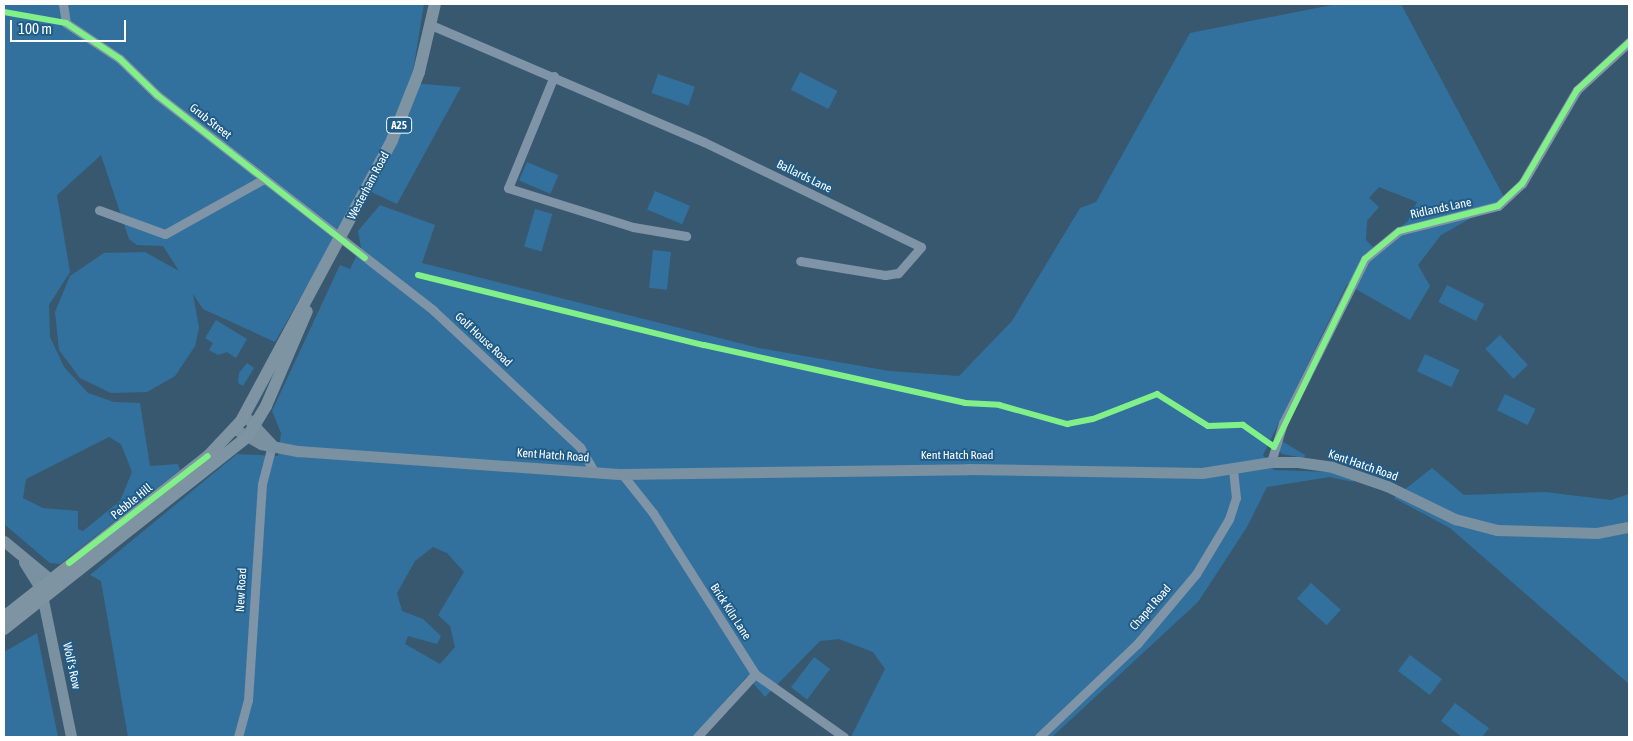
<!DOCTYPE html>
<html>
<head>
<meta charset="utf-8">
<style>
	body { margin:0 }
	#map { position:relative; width:1633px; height:741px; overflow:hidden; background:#385870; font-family:"Asap Condensed",sans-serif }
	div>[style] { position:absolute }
	.green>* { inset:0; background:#32719d; transform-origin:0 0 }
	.street>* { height:9px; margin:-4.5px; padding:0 4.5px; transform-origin:4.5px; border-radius:4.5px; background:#7f94a6 }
	.secondary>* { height:11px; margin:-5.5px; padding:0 5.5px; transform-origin:5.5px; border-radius:5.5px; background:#7a91a1 }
	.primary>* { height:12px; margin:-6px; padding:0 6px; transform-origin:6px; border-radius:6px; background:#7e94a3 }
	.cycleway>* { height:6px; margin:-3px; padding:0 3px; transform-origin:3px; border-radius:3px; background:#82f089 }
	span { translate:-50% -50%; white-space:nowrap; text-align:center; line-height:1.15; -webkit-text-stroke:4px #205c88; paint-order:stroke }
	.shield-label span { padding:1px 4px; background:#205c88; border:1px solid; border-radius:4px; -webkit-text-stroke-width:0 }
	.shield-label { font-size:11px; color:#fff; font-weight:700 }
	.street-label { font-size:12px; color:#fff }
	.frame { position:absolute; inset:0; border:5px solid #fff; pointer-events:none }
	.scale { position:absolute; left:10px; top:20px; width:116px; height:22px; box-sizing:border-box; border:2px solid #fff; border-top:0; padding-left:6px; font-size:15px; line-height:18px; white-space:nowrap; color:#fff; -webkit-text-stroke:4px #205c88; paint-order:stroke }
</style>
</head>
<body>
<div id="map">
	<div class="green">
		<i style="clip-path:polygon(evenodd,4px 4px,424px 4px,411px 83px,461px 87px,397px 204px,363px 188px,275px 342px,203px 309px,193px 294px,199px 328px,195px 346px,175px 376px,147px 392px,111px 393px,80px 378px,59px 350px,55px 312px,70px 276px,104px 253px,145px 252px,179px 271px,163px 246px,137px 245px,129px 239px,101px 155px,57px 195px,70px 272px,49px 305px,50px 337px,64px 367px,88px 393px,114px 402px,140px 403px,150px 466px,178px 464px,180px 470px,60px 564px,50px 563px,4px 524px,4px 4px,109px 437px,121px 444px,132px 472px,120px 501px,83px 531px,78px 529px,78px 511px,43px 508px,23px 498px,26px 479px,109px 437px)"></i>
		<i style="clip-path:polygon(evenodd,1337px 4px,1401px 4px,1505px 199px,1441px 235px,1418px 265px,1430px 286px,1410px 320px,1347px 284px,1263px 455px,1274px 470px,1330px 472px,1355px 478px,1353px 482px,1330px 477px,1267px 487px,1247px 527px,1198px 602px,1052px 737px,851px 737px,885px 669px,873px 652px,839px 639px,820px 641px,765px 697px,747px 676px,693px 737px,128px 737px,101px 581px,90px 575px,237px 454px,278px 456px,281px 433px,272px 411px,340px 265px,350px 269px,361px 247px,358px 231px,380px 205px,435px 225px,422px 263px,759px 348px,889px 371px,959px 376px,1012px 321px,1080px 208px,1096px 202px,1190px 33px,1337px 4px,1379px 187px,1417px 202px,1408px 221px,1374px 248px,1366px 240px,1367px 221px,1379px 207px,1369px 198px,1379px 187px,1337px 4px,433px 547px,447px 553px,464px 572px,438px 615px,450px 626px,455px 647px,440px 664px,405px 644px,408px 636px,437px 644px,441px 636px,423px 619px,402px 611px,397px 593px,415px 561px,433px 547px)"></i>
		<i style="left:800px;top:72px;width:42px;height:20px;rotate:27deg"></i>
		<i style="left:658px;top:74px;width:39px;height:20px;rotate:19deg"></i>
		<i style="left:527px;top:162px;width:34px;height:20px;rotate:23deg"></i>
		<i style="left:655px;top:191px;width:38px;height:20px;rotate:23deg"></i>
		<i style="left:535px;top:209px;width:18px;height:39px;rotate:16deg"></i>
		<i style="left:653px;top:250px;width:18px;height:38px;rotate:6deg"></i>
		<i style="left:1447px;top:285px;width:42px;height:19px;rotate:27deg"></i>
		<i style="clip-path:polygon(216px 320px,247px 339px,236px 358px,227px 352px,218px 355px,209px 350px,213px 343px,205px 338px)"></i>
		<i style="left:1500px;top:335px;width:41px;height:20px;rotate:47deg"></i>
		<i style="left:1425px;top:354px;width:38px;height:19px;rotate:25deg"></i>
		<i style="clip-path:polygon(247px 363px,254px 368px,243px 386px,238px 383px,239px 373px)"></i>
		<i style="left:1505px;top:394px;width:34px;height:18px;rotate:26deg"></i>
		<i style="clip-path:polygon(1280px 440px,1305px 455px,1304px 458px,1282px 454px,1277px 449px)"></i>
		<i style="clip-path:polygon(1432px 468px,1464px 495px,1545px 492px,1611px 500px,1629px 494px,1629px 684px,1450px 528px,1394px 498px)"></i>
		<i style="left:1311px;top:583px;width:40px;height:21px;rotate:42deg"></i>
		<i style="clip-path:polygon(37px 633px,58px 737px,4px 737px,4px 652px)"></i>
		<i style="left:1410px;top:655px;width:40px;height:20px;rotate:37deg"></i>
		<i style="left:814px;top:657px;width:20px;height:38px;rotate:37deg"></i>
		<i style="clip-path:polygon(1455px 703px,1489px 728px,1482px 737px,1462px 737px,1441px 721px)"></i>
	</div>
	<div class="street">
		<i style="left:63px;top:4px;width:19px;rotate:81deg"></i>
		<i style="left:66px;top:23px;width:65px;rotate:33.7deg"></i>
		<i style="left:120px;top:59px;width:52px;rotate:44.2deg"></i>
		<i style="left:157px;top:95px;width:351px;rotate:37.9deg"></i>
		<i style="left:434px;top:311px;width:200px;rotate:43deg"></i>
		<i style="left:580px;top:447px;width:30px;rotate:60deg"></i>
		<i style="left:431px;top:25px;width:297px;rotate:23.2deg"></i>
		<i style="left:704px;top:142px;width:241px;rotate:25.8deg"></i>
		<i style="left:921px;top:247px;width:35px;rotate:131deg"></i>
		<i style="left:898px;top:273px;width:13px;rotate:171deg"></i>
		<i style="left:885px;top:275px;width:86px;rotate:-170.6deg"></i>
		<i style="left:554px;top:76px;width:121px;rotate:112.3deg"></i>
		<i style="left:508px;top:188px;width:131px;rotate:17.3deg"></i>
		<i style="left:633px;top:227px;width:54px;rotate:9.6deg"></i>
		<i style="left:99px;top:210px;width:70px;rotate:20deg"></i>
		<i style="left:165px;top:234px;width:113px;rotate:-29.1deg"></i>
		<i style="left:1271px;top:462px;width:41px;rotate:-72.9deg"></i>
		<i style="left:1283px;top:423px;width:183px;rotate:-63.4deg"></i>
		<i style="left:1365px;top:259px;width:44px;rotate:-39.5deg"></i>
		<i style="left:1399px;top:231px;width:102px;rotate:-14.2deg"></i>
		<i style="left:1498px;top:206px;width:33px;rotate:-43deg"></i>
		<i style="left:1522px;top:184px;width:109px;rotate:-59.7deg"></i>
		<i style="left:1577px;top:90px;width:71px;rotate:-42.7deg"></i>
		<i style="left:622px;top:474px;width:50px;rotate:51.5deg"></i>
		<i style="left:653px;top:513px;width:191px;rotate:57.6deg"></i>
		<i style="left:755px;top:674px;width:109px;rotate:35.3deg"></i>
		<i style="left:238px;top:737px;width:38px;rotate:-75deg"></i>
		<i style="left:248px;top:700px;width:216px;rotate:-86.3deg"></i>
		<i style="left:262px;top:484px;width:40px;rotate:-75.6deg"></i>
		<i style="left:697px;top:737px;width:86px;rotate:-47.4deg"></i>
		<i style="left:1039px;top:737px;width:135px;rotate:-43.5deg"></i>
		<i style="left:1137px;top:644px;width:92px;rotate:-49.9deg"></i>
		<i style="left:1196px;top:574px;width:64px;rotate:-59deg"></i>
		<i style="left:1229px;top:519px;width:22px;rotate:-72deg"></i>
		<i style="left:1236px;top:498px;width:30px;rotate:-96deg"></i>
	</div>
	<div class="secondary">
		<i style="left:248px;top:419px;width:35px;rotate:47deg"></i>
		<i style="left:235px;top:429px;width:30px;rotate:30deg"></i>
		<i style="left:261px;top:444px;width:38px;rotate:11deg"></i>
		<i style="left:298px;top:451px;width:325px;rotate:4.1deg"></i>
		<i style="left:622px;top:474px;width:346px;rotate:-0.8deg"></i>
		<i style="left:968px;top:469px;width:234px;rotate:1deg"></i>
		<i style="left:1202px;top:473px;width:70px;rotate:-9.1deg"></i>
		<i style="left:1271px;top:462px;width:27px"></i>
		<i style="left:1298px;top:462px;width:34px;rotate:8deg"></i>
		<i style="left:1332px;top:467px;width:58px;rotate:19.1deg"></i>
		<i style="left:1387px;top:486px;width:76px;rotate:25.9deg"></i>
		<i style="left:1455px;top:519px;width:43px;rotate:14.7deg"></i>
		<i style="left:1497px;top:530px;width:100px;rotate:1.7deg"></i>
		<i style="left:1597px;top:533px;width:33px;rotate:-11deg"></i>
		<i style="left:4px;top:541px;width:60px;rotate:39.6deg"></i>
		<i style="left:50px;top:579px;width:11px;rotate:90deg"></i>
		<i style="left:24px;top:562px;width:31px;rotate:58deg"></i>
		<i style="left:43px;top:600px;width:140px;rotate:78.4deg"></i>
	</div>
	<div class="primary">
		<i style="left:4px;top:617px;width:260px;rotate:-38.3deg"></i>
		<i style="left:208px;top:456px;width:48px;rotate:-46.7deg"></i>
		<i style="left:241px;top:421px;width:319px;rotate:-61.7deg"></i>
		<i style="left:392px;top:140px;width:73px;rotate:-68.3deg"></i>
		<i style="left:419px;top:72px;width:70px;rotate:-76.8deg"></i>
		<i style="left:4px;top:629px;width:311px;rotate:-38.3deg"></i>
		<i style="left:248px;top:436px;width:35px;rotate:-59deg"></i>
		<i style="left:266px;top:406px;width:103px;rotate:-66.7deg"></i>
	</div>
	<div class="cycleway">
		<i style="left:4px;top:12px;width:63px;rotate:10.1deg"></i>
		<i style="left:66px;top:23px;width:65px;rotate:33.7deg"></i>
		<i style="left:120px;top:59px;width:52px;rotate:44.2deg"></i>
		<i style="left:157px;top:95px;width:264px;rotate:38.1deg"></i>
		<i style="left:418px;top:275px;width:294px;rotate:13.8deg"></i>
		<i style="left:704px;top:345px;width:267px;rotate:12.5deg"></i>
		<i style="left:965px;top:403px;width:34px;rotate:3deg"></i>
		<i style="left:999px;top:405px;width:71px;rotate:15.6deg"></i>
		<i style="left:1067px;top:424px;width:26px;rotate:-11deg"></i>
		<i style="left:1093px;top:419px;width:69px;rotate:-21.3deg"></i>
		<i style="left:1157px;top:394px;width:60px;rotate:32.1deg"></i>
		<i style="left:1208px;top:426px;width:35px;rotate:-2deg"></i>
		<i style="left:1243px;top:425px;width:38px;rotate:35deg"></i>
		<i style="left:1274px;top:447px;width:209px;rotate:-64.2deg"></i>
		<i style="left:1365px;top:259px;width:44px;rotate:-39.5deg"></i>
		<i style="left:1399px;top:231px;width:102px;rotate:-14.2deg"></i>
		<i style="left:1498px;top:206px;width:33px;rotate:-43deg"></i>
		<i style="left:1522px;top:184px;width:109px;rotate:-59.7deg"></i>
		<i style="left:1577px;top:90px;width:71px;rotate:-42.7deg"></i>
		<i style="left:69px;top:563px;width:175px;rotate:-37.6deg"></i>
	</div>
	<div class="shield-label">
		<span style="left:399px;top:125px">A25</span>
	</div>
	<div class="street-label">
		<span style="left:210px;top:122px;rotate:38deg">Grub Street</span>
		<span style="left:804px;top:177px;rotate:26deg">Ballards Lane</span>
		<span style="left:369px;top:186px;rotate:-62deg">Westerham Road</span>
		<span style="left:1441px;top:209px;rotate:-12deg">Ridlands Lane</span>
		<span style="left:483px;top:340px;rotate:43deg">Golf House Road</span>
		<span style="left:553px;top:456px;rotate:4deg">Kent Hatch Road</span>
		<span style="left:957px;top:456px">Kent Hatch Road</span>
		<span style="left:1363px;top:466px;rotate:19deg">Kent Hatch Road</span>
		<span style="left:132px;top:502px;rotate:-39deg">Pebble Hill</span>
		<span style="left:242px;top:590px;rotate:-87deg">New Road</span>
		<span style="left:1151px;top:608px;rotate:-49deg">Chapel Road</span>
		<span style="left:730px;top:612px;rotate:57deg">Brick Kiln Lane</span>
		<span style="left:71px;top:666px;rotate:78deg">Wolf's Row</span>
	</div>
	<div class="frame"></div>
	<div class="scale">100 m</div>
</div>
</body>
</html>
